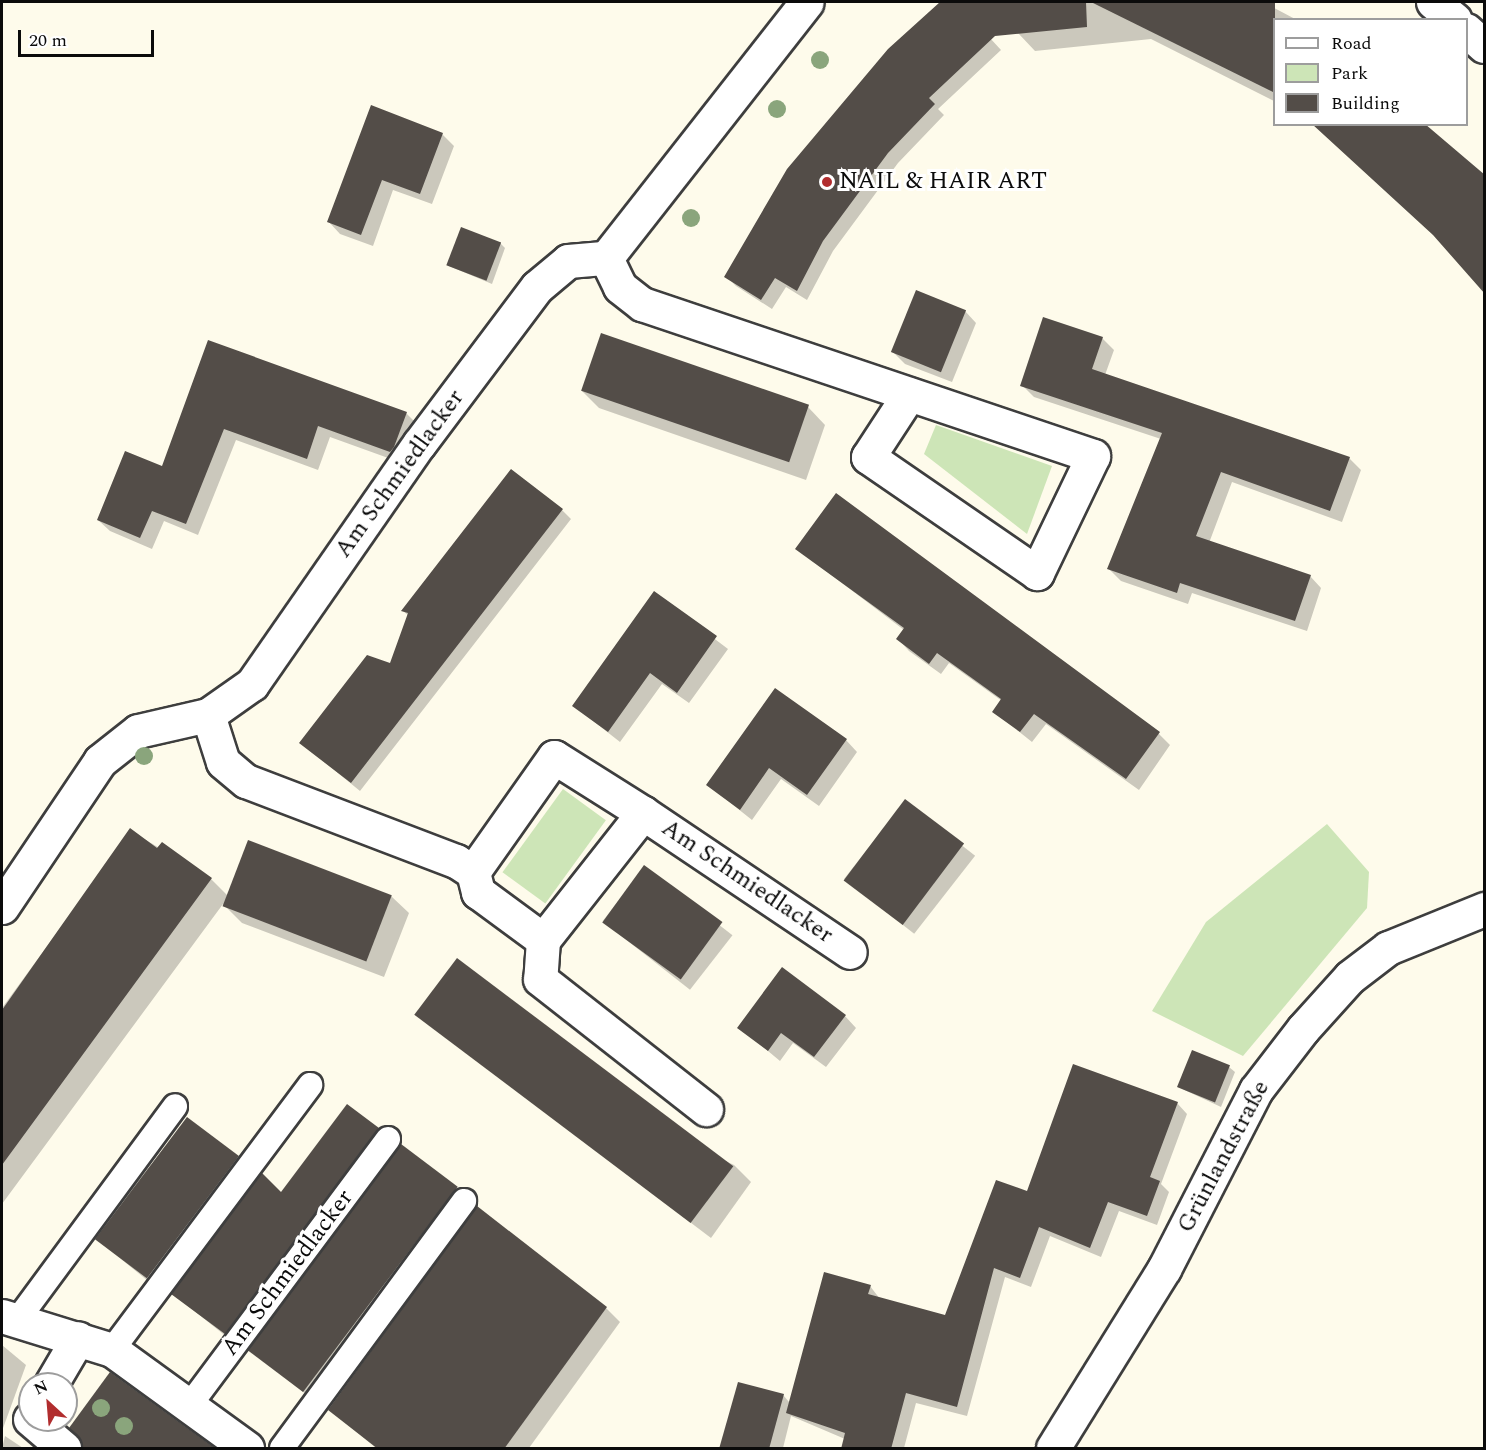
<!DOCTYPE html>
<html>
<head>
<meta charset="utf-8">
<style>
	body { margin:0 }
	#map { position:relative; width:1486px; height:1450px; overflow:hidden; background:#fefbeb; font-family:Spectral,serif }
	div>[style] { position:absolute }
	.green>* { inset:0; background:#cde5b7; transform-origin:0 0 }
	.shadow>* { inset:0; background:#0003; transform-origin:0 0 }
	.building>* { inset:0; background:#534d48; transform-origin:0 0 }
	.roads { filter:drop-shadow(2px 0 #3e3e3e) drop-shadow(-2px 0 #3e3e3e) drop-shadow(0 2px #3e3e3e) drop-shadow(0 -2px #3e3e3e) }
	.lane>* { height:24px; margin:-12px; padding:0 12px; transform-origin:12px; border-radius:12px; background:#fff }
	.street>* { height:33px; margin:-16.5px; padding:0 16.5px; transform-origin:16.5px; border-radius:16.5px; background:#fff }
	.trees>* { width:18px; height:18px; margin:-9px; border-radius:50%; background:#8aa57c }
	.dots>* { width:16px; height:16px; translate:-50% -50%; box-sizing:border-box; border:3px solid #fff; border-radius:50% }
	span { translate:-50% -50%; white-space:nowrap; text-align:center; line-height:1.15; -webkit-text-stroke:6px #fff; paint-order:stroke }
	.poi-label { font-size:24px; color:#0b0b0b }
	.left { translate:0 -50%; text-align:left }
	.street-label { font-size:24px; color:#0b0b0b }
	.frame { position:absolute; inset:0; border:3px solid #0b0b0b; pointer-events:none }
	.legend { position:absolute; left:1273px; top:18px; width:195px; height:108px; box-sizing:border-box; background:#fff; border:2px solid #9d9d9d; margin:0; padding:8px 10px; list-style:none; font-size:18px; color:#0b0b0b }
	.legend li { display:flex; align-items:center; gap:12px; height:30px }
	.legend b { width:30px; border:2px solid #9d9d9d }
	.north { position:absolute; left:18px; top:1372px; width:60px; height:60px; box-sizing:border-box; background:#fff; border:2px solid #9d9d9d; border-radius:50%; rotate:334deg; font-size:16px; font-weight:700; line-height:24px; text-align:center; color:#0b0b0b }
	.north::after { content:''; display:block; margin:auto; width:21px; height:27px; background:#b12d2e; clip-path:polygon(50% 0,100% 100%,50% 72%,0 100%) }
	.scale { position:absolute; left:18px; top:30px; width:136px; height:27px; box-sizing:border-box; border:3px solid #0b0b0b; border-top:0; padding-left:8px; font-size:18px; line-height:21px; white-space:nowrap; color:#0b0b0b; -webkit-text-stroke:4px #fff; paint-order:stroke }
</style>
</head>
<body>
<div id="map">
	<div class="green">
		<i style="clip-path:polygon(936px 425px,1052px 466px,1027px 534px,924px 454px)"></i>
		<i style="left:563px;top:789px;width:53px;height:103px;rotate:36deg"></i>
		<i style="clip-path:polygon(1327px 824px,1369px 872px,1367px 908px,1243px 1056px,1152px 1011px,1206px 922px)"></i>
	</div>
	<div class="shadow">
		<i style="clip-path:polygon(942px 2px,957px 2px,1001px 50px,938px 109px,944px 115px,898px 163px,833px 251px,807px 300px,786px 287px,772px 309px,736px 286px,726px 276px,889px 50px)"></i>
		<i style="clip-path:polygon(1008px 2px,1263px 2px,1297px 20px,1274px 20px,1274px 101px,1151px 39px,1035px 51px,1018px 33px)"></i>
		<i style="clip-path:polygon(372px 107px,442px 134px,454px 146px,432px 204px,393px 190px,373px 246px,340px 234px,329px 222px)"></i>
		<i style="clip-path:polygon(500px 243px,505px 248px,492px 284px,449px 266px)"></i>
		<i style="clip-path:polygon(965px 311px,976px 323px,952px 382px,905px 364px,893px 352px)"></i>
		<i style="clip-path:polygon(1102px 338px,1114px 350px,1105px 375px,1349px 458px,1361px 470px,1342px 522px,1232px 482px,1209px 543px,1310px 576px,1321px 588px,1307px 631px,1192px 593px,1188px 604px,1121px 581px,1109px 569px,1161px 439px,1034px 397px,1022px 385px)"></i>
		<i style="clip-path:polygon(209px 342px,406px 413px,418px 425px,402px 463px,330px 437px,318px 470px,236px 440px,198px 535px,164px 521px,152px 549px,110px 531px,98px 520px,163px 468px)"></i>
		<i style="clip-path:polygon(582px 391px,808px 407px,825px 425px,806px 480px,599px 408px)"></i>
		<i style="clip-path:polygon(562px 510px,571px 519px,360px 791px,301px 743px,391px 664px,409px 616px,403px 611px)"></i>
		<i style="clip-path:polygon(797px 549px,1159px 734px,1170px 745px,1139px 790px,1046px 724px,1032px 742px,994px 712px,1002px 701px,949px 663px,941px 674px,909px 651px,898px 639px,904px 630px)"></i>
		<i style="clip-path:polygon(654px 593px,728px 649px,689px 703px,662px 684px,620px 742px,574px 706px)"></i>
		<i style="clip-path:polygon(846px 740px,857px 752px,819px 806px,781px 779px,752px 820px,708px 785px)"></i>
		<i style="left:905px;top:801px;width:89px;height:99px;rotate:38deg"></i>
		<i style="clip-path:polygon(131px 831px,211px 879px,228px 896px,248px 842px,391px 896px,409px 913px,384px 977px,242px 923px,223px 904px,2px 1204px,2px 1008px)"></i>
		<i style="left:645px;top:867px;width:111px;height:69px;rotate:38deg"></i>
		<i style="clip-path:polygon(416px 1015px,734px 1165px,751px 1182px,711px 1238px)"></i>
		<i style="clip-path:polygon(845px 1016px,856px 1028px,826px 1067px,793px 1043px,780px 1061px,739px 1027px)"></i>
		<i style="clip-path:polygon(1229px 1067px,1235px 1072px,1221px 1107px,1178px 1087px)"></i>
		<i style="clip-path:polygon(1177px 1103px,1187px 1114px,1161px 1184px,1169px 1192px,1157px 1225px,1119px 1211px,1101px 1257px,1050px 1236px,1031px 1287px,1005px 1277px,967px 1416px,916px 1403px,904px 1448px,843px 1448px,845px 1439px,791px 1416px,783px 1448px,721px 1448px,783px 1395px,790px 1403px,870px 1286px,880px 1299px,946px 1316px,1027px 1193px)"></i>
		<i style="clip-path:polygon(347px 1106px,390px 1141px,237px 1345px,173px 1294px,281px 1195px)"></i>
		<i style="left:188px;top:1119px;width:80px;height:151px;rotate:39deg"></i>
		<i style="left:401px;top:1146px;width:87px;height:254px;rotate:38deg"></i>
		<i style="clip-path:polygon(606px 1308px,620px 1322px,529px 1448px,376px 1448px,330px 1410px)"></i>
		<i style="clip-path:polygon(2px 1345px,26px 1365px,2px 1431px)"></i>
		<i style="clip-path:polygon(5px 1436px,23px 1448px,2px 1448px)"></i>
	</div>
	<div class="building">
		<i style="clip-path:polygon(940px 2px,1086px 2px,1087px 27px,995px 36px,929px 98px,935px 104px,888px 153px,823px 241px,797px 291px,775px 278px,761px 300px,724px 277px,787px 169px,888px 49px)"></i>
		<i style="clip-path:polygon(1091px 2px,1275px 2px,1275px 93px)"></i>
		<i style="clip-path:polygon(371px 105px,443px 133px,420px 194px,382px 180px,361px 235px,327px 222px)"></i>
		<i style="clip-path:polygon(1312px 124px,1425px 124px,1485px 175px,1485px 294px,1433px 235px)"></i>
		<i style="left:461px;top:227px;width:43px;height:41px;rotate:21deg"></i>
		<i style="left:916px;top:290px;width:54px;height:67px;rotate:22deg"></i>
		<i style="clip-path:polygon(1043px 317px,1103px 337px,1092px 369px,1350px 457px,1330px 511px,1221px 472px,1196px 536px,1311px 575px,1295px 621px,1180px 583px,1177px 593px,1107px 569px,1162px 433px,1020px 386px)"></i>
		<i style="left:601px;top:333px;width:220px;height:61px;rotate:19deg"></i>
		<i style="clip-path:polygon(208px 340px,407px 412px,394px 447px,390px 452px,318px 426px,307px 459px,224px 429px,186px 524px,152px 511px,140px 538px,97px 520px,125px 451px,162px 466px)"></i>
		<i style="clip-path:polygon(511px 469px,563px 509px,351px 783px,299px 743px,367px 655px,390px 663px,408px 613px,401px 611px)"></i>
		<i style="clip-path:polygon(836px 493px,1160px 732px,1126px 779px,1034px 714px,1020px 732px,992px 712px,1001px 699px,937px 653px,929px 664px,896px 639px,904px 628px,795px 549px)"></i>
		<i style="clip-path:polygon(654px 591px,717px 636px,677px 693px,650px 673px,608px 732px,572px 706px)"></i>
		<i style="clip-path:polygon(775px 688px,847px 739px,807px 795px,769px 768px,740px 810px,706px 785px)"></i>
		<i style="left:905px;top:799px;width:74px;height:102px;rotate:37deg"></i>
		<i style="clip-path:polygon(130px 828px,157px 848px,162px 842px,212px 878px,2px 1165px,2px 1010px)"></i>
		<i style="left:248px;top:840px;width:154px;height:71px;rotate:21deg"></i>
		<i style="left:644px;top:865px;width:97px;height:71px;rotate:36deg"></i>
		<i style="left:457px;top:958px;width:346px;height:71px;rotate:37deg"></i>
		<i style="clip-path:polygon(782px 967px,846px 1015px,814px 1057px,781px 1033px,768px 1051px,737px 1028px)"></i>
		<i style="left:1192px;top:1050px;width:41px;height:40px;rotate:22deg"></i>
		<i style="clip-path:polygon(1073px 1064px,1178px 1102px,1150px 1177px,1160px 1181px,1147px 1216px,1108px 1202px,1090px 1248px,1039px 1227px,1020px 1278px,994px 1268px,957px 1407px,906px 1393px,891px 1449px,841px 1449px,845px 1433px,786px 1413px,824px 1272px,871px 1285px,868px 1294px,945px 1315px,996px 1180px,1027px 1191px)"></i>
		<i style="clip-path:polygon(347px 1104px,379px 1128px,225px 1334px,171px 1294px,262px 1173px,281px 1192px)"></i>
		<i style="left:187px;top:1117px;width:65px;height:153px;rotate:37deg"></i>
		<i style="left:401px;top:1144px;width:71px;height:257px;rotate:37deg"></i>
		<i style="clip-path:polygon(477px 1206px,607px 1307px,504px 1449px,378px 1449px,328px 1410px)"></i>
		<i style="clip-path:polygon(110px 1372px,216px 1449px,82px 1449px,69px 1428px)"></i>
		<i style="clip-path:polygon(738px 1382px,784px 1394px,769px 1449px,719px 1449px)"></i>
	</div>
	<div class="roads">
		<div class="lane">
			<i style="left:16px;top:1322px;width:268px;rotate:-53.6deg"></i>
			<i style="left:112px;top:1350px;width:331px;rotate:-53.2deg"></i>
			<i style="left:189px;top:1406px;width:333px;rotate:-53.3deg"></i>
			<i style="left:282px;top:1448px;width:307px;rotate:-53.6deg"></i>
		</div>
		<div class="street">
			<i style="left:1433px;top:2px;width:28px;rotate:39deg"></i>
			<i style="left:1466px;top:30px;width:24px;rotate:42deg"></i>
			<i style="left:606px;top:258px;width:32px;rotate:64deg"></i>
			<i style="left:620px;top:287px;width:28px;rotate:38deg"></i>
			<i style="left:642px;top:304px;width:476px;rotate:18.6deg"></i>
			<i style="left:1093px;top:456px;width:130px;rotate:115.6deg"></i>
			<i style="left:1037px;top:573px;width:205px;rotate:-145.5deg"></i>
			<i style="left:868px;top:457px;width:75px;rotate:-56.9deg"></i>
			<i style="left:208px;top:715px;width:49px;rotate:72.3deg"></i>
			<i style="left:223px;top:762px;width:30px;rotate:40deg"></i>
			<i style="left:246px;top:781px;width:225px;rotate:20.9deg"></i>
			<i style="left:456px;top:861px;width:20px;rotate:33deg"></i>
			<i style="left:473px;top:872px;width:21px;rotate:76deg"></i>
			<i style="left:478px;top:892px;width:81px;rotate:36.4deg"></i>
			<i style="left:543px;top:940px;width:162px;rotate:-51.8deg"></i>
			<i style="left:643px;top:813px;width:105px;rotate:-147.8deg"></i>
			<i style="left:554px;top:757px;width:141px;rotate:125.2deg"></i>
			<i style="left:643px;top:813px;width:249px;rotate:33.9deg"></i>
			<i style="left:2px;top:907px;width:176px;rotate:-56.1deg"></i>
			<i style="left:100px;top:761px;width:48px;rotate:-38.3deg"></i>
			<i style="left:138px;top:731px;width:72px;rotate:-12.9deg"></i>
			<i style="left:208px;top:715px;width:54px;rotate:-35.2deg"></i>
			<i style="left:252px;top:684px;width:292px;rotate:-55.2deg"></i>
			<i style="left:419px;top:444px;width:196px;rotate:-53.1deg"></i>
			<i style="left:537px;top:287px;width:40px;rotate:-40deg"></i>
			<i style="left:568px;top:261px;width:38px;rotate:-5deg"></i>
			<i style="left:606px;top:258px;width:325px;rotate:-51.9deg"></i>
			<i style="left:543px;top:940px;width:39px;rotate:94deg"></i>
			<i style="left:540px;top:979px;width:211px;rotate:38.1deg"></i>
			<i style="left:2px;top:1316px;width:115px;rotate:17.2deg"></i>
			<i style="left:112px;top:1350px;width:167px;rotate:36deg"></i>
			<i style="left:51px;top:1384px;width:53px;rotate:-59.6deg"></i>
			<i style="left:30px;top:1419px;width:45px;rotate:40.5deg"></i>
			<i style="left:1053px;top:1448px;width:211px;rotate:-58.2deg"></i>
			<i style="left:1164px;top:1269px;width:201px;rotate:-62.8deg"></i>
			<i style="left:1256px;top:1090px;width:77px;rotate:-52.4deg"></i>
			<i style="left:1303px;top:1029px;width:70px;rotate:-47.9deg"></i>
			<i style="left:1350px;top:977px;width:48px;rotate:-37.3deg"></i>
			<i style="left:1388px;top:948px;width:104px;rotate:-22.1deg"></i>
		</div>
	</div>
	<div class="trees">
		<i style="left:820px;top:60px"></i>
		<i style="left:777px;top:109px"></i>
		<i style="left:691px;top:218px"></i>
		<i style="left:144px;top:756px"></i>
		<i style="left:101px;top:1408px"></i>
		<i style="left:124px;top:1426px"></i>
	</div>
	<div class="dots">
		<i style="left:827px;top:182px;background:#b12d2e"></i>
	</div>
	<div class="poi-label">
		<span class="left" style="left:839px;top:182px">NAIL &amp; HAIR ART</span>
	</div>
	<div class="street-label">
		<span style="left:400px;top:474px;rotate:-54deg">Am Schmiedlacker</span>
		<span style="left:747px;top:882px;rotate:34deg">Am Schmiedlacker</span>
		<span style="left:1224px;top:1157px;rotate:-62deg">Grünlandstraße</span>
		<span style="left:288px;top:1273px;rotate:-53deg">Am Schmiedlacker</span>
	</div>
	<div class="frame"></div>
	<ul class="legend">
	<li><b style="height:8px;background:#fff"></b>Road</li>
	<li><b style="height:16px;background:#cde5b7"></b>Park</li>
	<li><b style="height:16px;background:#534d48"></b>Building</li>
	</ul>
	<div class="north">N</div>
	<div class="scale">20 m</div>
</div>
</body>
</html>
